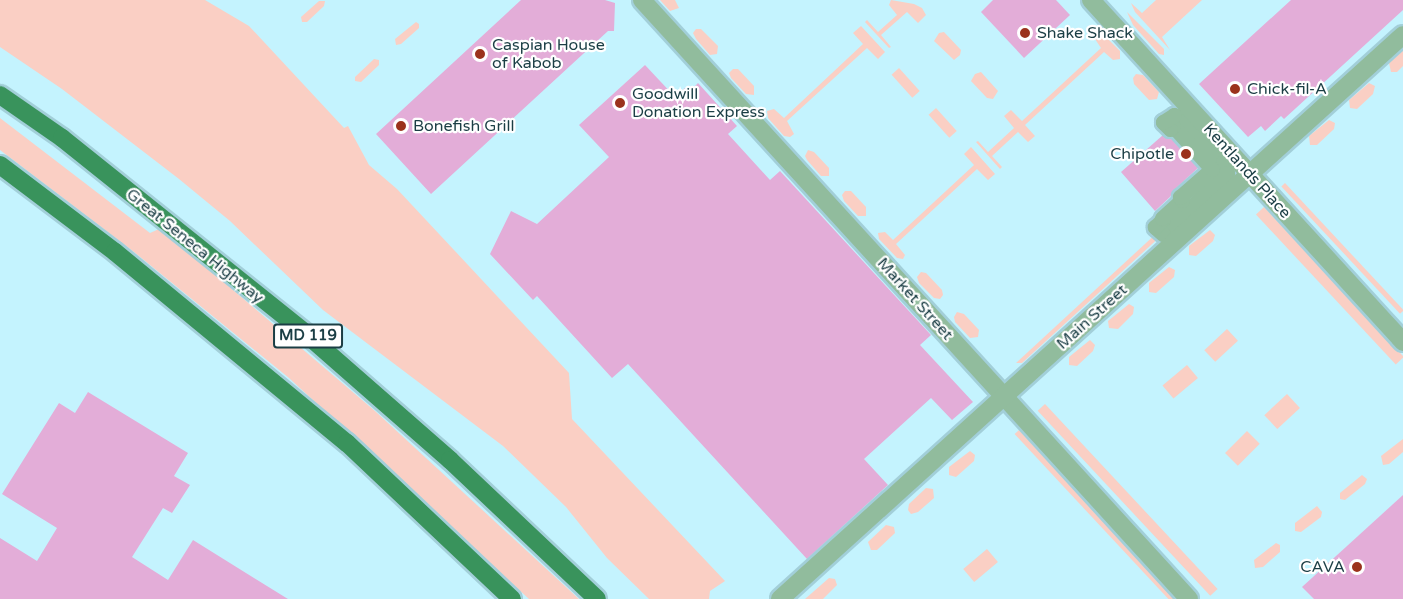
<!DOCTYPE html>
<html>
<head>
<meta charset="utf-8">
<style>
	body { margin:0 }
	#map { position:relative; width:1403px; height:599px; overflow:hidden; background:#c4f3fe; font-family:"Varela Round",sans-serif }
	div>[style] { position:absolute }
	.green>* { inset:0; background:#facfc4; transform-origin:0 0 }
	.building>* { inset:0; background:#e3add8 }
	.roads { filter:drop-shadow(2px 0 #a2cfd9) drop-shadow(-2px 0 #a2cfd9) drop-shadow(0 2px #a2cfd9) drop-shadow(0 -2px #a2cfd9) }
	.pedestrian>* { height:15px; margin:-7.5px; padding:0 7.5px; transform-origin:7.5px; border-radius:7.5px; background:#91bc9d }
	.minor>* { height:18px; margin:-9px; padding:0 9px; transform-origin:9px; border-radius:9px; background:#91bc9d }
	.primary>* { height:18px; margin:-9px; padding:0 9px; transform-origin:9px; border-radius:9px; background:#39935c }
	.dots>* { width:16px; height:16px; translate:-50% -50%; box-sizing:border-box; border:3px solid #fff; border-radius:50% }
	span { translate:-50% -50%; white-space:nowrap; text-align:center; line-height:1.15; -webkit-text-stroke:4.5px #fff; paint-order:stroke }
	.shield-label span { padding:2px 4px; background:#fff; border:2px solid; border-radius:4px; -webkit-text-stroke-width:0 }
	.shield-label { font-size:15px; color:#1b3e45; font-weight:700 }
	.poi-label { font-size:16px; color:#1b3e45 }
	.left { translate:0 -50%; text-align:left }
	.right { translate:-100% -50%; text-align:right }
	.street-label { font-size:16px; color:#1b3e45 }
</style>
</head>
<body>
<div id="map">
	<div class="green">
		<i style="clip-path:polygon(0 0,205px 0,249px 26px,344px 128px,348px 126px,369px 165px,397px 189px,569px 373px,572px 419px,725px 581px,710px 591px,709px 599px,649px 599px,607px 558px,566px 507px,503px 446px,323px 310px,230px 221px,179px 179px,62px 89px,0 47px)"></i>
		<i style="clip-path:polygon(660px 0,675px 0,679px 8px,670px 11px)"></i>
		<i style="clip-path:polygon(891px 0,914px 4px,922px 8px,926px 15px,918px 23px,907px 12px,881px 35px,891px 47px,889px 48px,865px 22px,867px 20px,878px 32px,897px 15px,889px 5px)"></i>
		<i style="clip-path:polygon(1156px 0,1202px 0,1162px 37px,1170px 50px,1135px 12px,1131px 3px,1142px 13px)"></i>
		<i style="clip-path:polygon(319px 1px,325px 1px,324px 6px,307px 22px,302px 22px,301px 17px)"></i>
		<i style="clip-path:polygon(1127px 12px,1164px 49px,1164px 55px,1159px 54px,1133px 25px)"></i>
		<i style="clip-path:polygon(416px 22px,419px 24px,419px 28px,401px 44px,396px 45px,395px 39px)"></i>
		<i style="clip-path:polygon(861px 26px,885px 52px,878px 59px,867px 48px,787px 121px,794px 134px,790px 137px,784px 136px,768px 118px,767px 111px,774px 109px,784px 118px,863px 44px,853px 33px)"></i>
		<i style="clip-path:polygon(696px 29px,701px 29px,718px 46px,717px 54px,710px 55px,696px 39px,693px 33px)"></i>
		<i style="clip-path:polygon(1100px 31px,1120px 51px,1120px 59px,1113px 60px,1104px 52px,1025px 125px,1035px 136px,1028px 142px,1018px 132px,992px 156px,1002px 167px,1000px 169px,976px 142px,978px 141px,988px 152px,1014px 128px,1004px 116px,1011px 110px,1022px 121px,1101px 48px,1093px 36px)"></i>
		<i style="clip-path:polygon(944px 32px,961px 50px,960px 55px,954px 60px,934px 41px,939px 33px)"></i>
		<i style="clip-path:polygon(1403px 50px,1403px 66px,1397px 72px,1391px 72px,1389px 63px)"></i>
		<i style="clip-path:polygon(374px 59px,379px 60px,379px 65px,361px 82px,355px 81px,355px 77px)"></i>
		<i style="left:899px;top:68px;width:31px;height:10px;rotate:48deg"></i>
		<i style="clip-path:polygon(733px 69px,738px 69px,754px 86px,754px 95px,746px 94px,731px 78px,729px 73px)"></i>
		<i style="clip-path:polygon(981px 72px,998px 91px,993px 99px,987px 98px,971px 81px,975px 74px)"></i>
		<i style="clip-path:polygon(1136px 74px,1143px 75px,1159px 92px,1157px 99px,1149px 100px,1134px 84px,1133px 78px)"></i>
		<i style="clip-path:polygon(1369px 83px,1375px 86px,1373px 94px,1357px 109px,1350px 108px,1349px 100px)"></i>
		<i style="left:936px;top:108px;width:31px;height:10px;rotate:48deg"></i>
		<i style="clip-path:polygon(0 118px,150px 233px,159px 229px,218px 277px,375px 411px,579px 599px,529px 599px,289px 378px,134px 252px,0 150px)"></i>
		<i style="clip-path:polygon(1329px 120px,1335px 123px,1334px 129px,1317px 145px,1310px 145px,1309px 136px)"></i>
		<i style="clip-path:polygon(971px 147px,995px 174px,988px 180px,977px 169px,896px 244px,905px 255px,903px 259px,897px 258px,879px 239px,878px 233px,885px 232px,893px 240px,974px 165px,964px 154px)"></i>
		<i style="clip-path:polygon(808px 150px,814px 152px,829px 168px,829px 176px,821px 176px,807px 160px,805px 156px)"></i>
		<i style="left:1285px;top:183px;width:174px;height:5px;rotate:47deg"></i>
		<i style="clip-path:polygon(845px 191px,851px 191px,866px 207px,866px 216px,858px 216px,844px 201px,842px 195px)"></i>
		<i style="left:1264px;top:207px;width:205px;height:11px;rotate:47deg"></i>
		<i style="clip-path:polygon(1210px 230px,1215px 235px,1213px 241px,1196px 256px,1189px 255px,1189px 246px)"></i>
		<i style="clip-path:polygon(1159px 231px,1163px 234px,1022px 363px,1016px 363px)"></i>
		<i style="clip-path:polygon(1169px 267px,1175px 270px,1174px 277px,1156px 293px,1149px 292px,1149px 283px)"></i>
		<i style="clip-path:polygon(921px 272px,926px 273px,942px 290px,943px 295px,940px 299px,934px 298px,919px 283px,917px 277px)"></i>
		<i style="clip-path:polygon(1129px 304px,1134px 307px,1133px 314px,1118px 329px,1109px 328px,1108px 321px)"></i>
		<i style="clip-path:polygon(957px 312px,964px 314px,979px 330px,978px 337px,970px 338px,955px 322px,954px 317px)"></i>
		<i style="left:1227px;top:329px;width:16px;height:31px;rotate:47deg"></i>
		<i style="clip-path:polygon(1090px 340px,1095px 345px,1093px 351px,1077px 366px,1069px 365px,1069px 357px)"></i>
		<i style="left:1187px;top:365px;width:17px;height:32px;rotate:50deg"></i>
		<i style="left:1287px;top:394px;width:19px;height:31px;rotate:47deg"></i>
		<i style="left:1045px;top:404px;width:253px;height:10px;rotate:47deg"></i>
		<i style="left:1019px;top:430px;width:229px;height:6px;rotate:47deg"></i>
		<i style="left:1247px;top:431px;width:18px;height:31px;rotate:45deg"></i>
		<i style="clip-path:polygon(1403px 439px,1403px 452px,1389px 464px,1383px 465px,1381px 456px)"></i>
		<i style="clip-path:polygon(970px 451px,975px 455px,974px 461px,956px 477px,949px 475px,949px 467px)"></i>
		<i style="clip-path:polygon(1362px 475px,1367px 479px,1365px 484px,1345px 500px,1340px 499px,1340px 493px)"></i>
		<i style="clip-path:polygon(926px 488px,933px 489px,934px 498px,918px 512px,911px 514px,908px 510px,909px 504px)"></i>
		<i style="clip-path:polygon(1317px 506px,1322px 512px,1321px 517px,1301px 532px,1295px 531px,1295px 523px)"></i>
		<i style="clip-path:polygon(886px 525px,894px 527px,895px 533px,877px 550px,871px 550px,868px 542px)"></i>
		<i style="clip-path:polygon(1276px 543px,1280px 545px,1280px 552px,1263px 567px,1255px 568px,1254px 560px)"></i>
		<i style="left:987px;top:549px;width:17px;height:31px;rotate:50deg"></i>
		<i style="clip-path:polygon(829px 578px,835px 579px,837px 585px,823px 599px,805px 599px)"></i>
	</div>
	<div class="building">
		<i style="clip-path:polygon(521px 0,605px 0,615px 3px,614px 31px,608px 31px,431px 194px,376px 134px)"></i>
		<i style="clip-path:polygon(993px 0,1056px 0,1070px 15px,1024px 58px,981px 12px)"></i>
		<i style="clip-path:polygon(1291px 0,1403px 0,1403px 10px,1284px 119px,1281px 116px,1265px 131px,1261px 126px,1248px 137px,1199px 84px)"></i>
		<i style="clip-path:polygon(645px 65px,675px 97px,685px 88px,689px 92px,698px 83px,737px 126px,728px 134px,770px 180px,780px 171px,931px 335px,920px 345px,973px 402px,952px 420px,931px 398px,864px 459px,888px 485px,807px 559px,628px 364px,612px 378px,537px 296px,533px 300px,490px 254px,511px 211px,537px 224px,609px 157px,579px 125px)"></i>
		<i style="clip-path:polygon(1163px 135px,1171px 138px,1198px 168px,1174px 190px,1170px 197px,1155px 211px,1121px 172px)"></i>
		<i style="clip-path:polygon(88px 392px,188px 453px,174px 476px,190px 485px,172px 513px,163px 508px,132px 557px,168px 580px,193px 540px,288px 599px,0 599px,0 538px,37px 561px,57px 528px,2px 494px,59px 403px,75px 413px)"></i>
		<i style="clip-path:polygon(1403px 495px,1403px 599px,1314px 599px,1302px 587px)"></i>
	</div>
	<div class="roads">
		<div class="pedestrian">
			<i style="left:1174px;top:115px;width:13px;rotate:29deg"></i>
			<i style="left:1185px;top:121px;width:56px;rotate:47.2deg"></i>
			<i style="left:1223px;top:162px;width:12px;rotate:70deg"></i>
			<i style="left:1227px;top:173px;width:88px;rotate:136.4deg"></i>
			<i style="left:1163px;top:234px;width:11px;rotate:-139deg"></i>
			<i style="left:1155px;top:227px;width:11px;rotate:-45deg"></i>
			<i style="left:1163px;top:219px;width:1px;rotate:-135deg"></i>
			<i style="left:1162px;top:218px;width:27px;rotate:-42deg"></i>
			<i style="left:1182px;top:200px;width:4px;rotate:-124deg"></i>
			<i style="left:1180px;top:197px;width:43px;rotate:-41.2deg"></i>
			<i style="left:1212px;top:169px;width:58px;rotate:-132.2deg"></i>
			<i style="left:1173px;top:126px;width:4px;rotate:135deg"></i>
			<i style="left:1170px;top:129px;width:10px;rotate:-135deg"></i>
			<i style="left:1163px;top:122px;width:13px;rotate:-32deg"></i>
		</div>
		<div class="minor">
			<i style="left:642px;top:0;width:811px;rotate:47.6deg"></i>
			<i style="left:1091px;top:0;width:463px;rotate:47.6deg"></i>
			<i style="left:780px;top:599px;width:840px;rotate:-42.15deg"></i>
		</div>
		<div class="primary">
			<i style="left:0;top:95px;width:75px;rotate:34.7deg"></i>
			<i style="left:62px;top:138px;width:312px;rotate:38.7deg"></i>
			<i style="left:305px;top:333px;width:193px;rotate:41.2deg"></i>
			<i style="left:450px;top:460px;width:202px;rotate:43.4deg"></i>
			<i style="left:0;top:165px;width:144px;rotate:37.1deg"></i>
			<i style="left:115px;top:252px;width:301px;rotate:39.5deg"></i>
			<i style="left:347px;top:443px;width:227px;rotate:43.4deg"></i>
		</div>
	</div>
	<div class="dots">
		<i style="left:1025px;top:33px;background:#9b321c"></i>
		<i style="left:480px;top:54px;background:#9b321c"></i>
		<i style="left:1235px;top:89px;background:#9b321c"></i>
		<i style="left:620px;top:103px;background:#9b321c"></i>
		<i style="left:401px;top:126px;background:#9b321c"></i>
		<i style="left:1186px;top:154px;background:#9b321c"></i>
		<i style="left:1357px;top:567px;background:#9b321c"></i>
	</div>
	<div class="shield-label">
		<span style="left:308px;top:336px">MD 119</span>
	</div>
	<div class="poi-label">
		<span class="left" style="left:1037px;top:33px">Shake Shack</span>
		<span class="left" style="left:492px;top:54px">Caspian House<br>of Kabob</span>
		<span class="left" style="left:1247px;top:89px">Chick-fil-A</span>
		<span class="left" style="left:632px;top:103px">Goodwill<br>Donation Express</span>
		<span class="left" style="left:413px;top:126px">Bonefish Grill</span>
		<span class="right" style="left:1174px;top:154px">Chipotle</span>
		<span class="right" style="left:1345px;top:567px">CAVA</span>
	</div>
	<div class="street-label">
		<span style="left:1247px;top:171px;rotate:48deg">Kentlands Place</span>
		<span style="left:195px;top:246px;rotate:39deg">Great Seneca Highway</span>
		<span style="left:915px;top:299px;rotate:48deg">Market Street</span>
		<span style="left:1092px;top:317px;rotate:-42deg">Main Street</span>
	</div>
</div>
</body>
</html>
